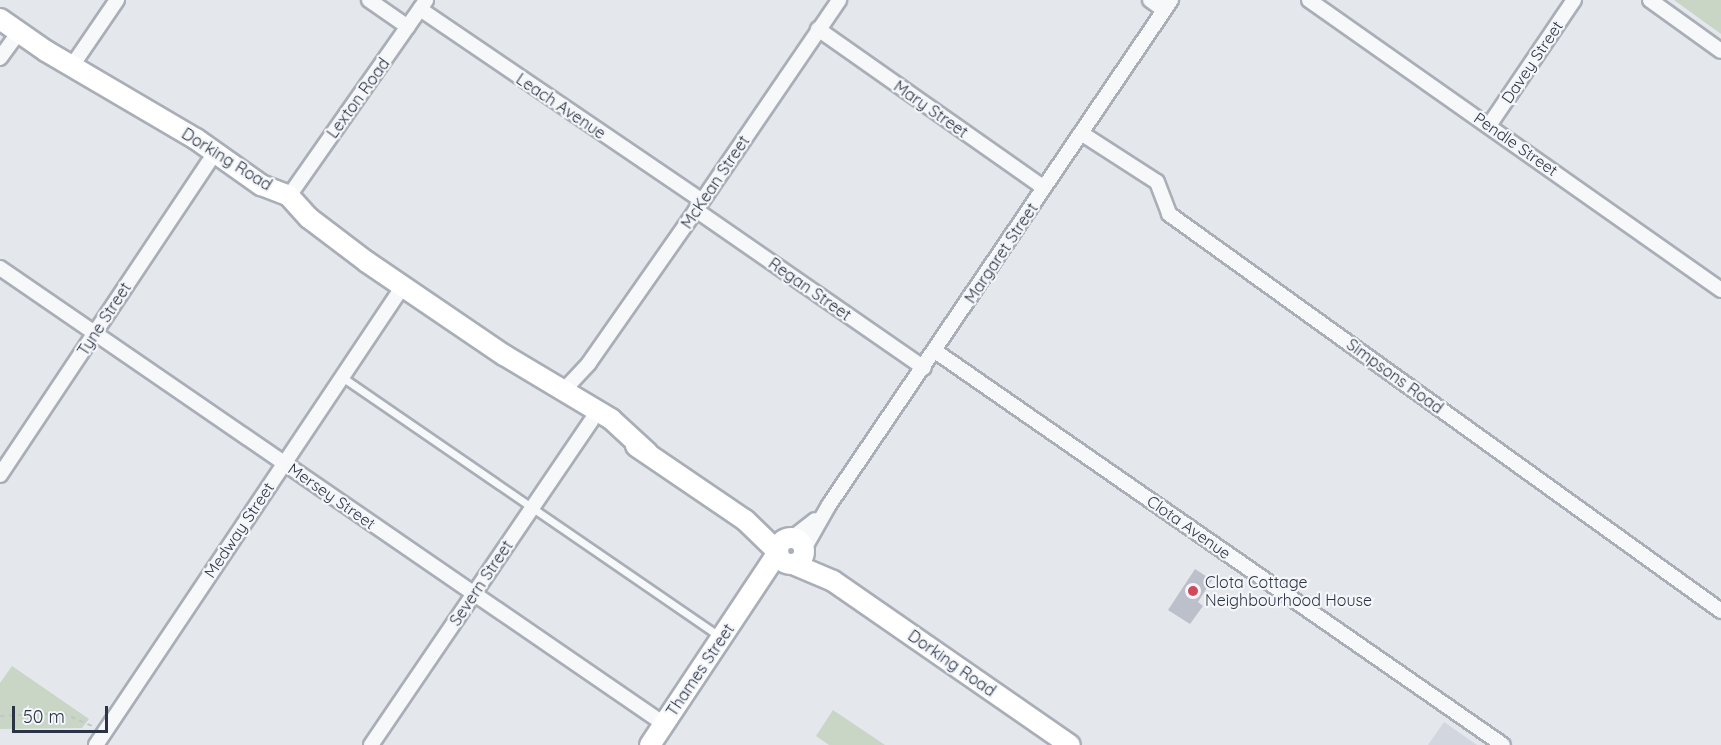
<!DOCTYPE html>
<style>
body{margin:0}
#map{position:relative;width:1721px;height:745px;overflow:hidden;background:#e4e7ec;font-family:Quicksand,sans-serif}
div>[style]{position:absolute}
.built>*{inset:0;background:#d2d6de}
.green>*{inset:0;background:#c9d6c5}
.building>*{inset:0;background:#bbc0ca}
.path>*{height:2px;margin-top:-1px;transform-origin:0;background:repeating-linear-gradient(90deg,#c2c5cb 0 4.5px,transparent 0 9px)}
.roads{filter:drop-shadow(2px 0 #a9aeb7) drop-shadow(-2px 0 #a9aeb7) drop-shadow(0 2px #a9aeb7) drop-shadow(0 -2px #a9aeb7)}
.lane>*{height:7px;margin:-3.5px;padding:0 3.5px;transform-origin:3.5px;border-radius:3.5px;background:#f7f8fa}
.street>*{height:14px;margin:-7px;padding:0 7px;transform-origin:7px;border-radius:7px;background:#f7f8fa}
.secondary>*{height:20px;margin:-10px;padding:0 10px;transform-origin:10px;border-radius:10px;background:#fff}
.secondary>.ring{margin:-10px;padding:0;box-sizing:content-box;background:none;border:20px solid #fff;border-radius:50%}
.dots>*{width:16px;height:16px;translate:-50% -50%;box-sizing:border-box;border:3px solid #f4f6f9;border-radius:50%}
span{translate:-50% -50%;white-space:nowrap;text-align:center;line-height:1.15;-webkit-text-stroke:4.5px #f4f6f9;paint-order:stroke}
.street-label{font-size:16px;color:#2b3445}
.poi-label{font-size:16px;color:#2b3445}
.left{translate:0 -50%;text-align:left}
.scale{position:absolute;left:12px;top:706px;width:96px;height:27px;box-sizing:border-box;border:3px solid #2b3445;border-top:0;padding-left:8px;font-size:18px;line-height:21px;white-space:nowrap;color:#2b3445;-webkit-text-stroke:4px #f4f6f9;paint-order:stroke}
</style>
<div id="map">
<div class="built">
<div style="clip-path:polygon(1444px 722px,1477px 745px,1428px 745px)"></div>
</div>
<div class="green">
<div style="clip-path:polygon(1674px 0,1721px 0,1721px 34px)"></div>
<div style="clip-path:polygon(12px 666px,89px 719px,82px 728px,0 729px,0 683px)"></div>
<div style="clip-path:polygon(833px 710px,885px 745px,829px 745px,816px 736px)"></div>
</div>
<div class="building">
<div style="clip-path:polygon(1195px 569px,1212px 580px,1198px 602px,1203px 606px,1190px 624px,1168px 610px)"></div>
</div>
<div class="path">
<div style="left:0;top:716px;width:63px;rotate:-2.7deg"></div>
<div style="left:63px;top:713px;width:34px;rotate:24deg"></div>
</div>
<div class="roads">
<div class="lane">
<div style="left:342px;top:377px;width:459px;rotate:34.5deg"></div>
</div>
<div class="street">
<div style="left:369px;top:0;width:47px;rotate:34.7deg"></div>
<div style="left:1150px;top:0;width:17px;rotate:36deg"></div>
<div style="left:1309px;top:0;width:504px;rotate:35.14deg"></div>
<div style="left:1650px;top:0;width:87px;rotate:35.7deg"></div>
<div style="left:420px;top:9px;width:341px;rotate:34.2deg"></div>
<div style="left:818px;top:29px;width:276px;rotate:35.1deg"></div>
<div style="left:0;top:58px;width:32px;rotate:-54deg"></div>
<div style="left:76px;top:60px;width:73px;rotate:-55.7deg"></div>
<div style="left:1490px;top:124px;width:150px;rotate:-55.9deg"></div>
<div style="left:1081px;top:133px;width:90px;rotate:32.8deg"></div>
<div style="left:1157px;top:182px;width:34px;rotate:69deg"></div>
<div style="left:1169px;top:214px;width:680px;rotate:35.72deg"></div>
<div style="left:289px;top:196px;width:239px;rotate:-55deg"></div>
<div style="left:696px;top:210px;width:277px;rotate:34.7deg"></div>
<div style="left:0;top:268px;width:806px;rotate:34.48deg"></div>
<div style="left:935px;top:351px;width:691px;rotate:34.75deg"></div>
<div style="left:565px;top:389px;width:35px;rotate:-47deg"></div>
<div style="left:589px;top:363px;width:187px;rotate:-55deg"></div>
<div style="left:696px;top:210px;width:254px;rotate:-55.7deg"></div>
<div style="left:0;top:475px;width:376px;rotate:-56.3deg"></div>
<div style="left:792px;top:538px;width:29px;rotate:-38deg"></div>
<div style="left:804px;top:549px;width:51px;rotate:-60.4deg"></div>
<div style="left:829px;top:505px;width:610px;rotate:-55.89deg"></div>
<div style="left:96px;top:745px;width:552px;rotate:-56.22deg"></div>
<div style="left:371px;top:745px;width:392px;rotate:-55.8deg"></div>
</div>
<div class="secondary">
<div style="left:0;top:19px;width:56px;rotate:34.8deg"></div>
<div style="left:46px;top:51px;width:174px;rotate:30.4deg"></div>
<div style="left:196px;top:139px;width:80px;rotate:35.3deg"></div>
<div style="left:261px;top:185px;width:30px;rotate:21deg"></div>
<div style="left:289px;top:196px;width:30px;rotate:48deg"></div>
<div style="left:309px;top:218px;width:73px;rotate:37.2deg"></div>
<div style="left:367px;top:262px;width:166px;rotate:34.2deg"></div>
<div style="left:504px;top:355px;width:125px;rotate:30.9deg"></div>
<div style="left:611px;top:419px;width:50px;rotate:42.6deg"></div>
<div style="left:636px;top:446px;width:132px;rotate:34.2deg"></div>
<div style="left:745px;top:520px;width:46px;rotate:44.1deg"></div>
<div class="ring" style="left:778px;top:538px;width:6px;height:6px"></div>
<div style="left:793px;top:564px;width:43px;rotate:23deg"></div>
<div style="left:833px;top:581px;width:288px;rotate:34.7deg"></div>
<div style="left:650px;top:745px;width:232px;rotate:-56.4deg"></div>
</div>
</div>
<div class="dots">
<div style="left:1193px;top:591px;background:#d1495b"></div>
</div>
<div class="street-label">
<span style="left:1532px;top:62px;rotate:-56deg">Davey Street</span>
<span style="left:358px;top:98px;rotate:-54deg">Lexton Road</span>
<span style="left:561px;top:106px;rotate:34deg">Leach Avenue</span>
<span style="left:931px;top:109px;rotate:35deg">Mary Street</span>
<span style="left:1516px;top:144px;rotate:35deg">Pendle Street</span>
<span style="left:227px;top:159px;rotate:32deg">Dorking Road</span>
<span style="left:715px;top:182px;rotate:-56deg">McKean Street</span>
<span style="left:1001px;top:253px;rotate:-56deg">Margaret Street</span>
<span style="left:810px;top:289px;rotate:35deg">Regan Street</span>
<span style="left:104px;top:319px;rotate:-57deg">Tyne Street</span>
<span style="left:1395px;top:376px;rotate:36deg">Simpsons Road</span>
<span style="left:332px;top:496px;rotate:35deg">Mersey Street</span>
<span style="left:1189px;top:527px;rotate:35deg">Clota Avenue</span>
<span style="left:239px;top:530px;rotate:-56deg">Medway Street</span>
<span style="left:481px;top:583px;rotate:-56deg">Severn Street</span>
<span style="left:952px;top:663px;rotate:35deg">Dorking Road</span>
<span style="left:700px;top:670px;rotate:-56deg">Thames Street</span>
</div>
<div class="poi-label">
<span class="left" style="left:1205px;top:591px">Clota Cottage<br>Neighbourhood House</span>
</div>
<div class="scale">50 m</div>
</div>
